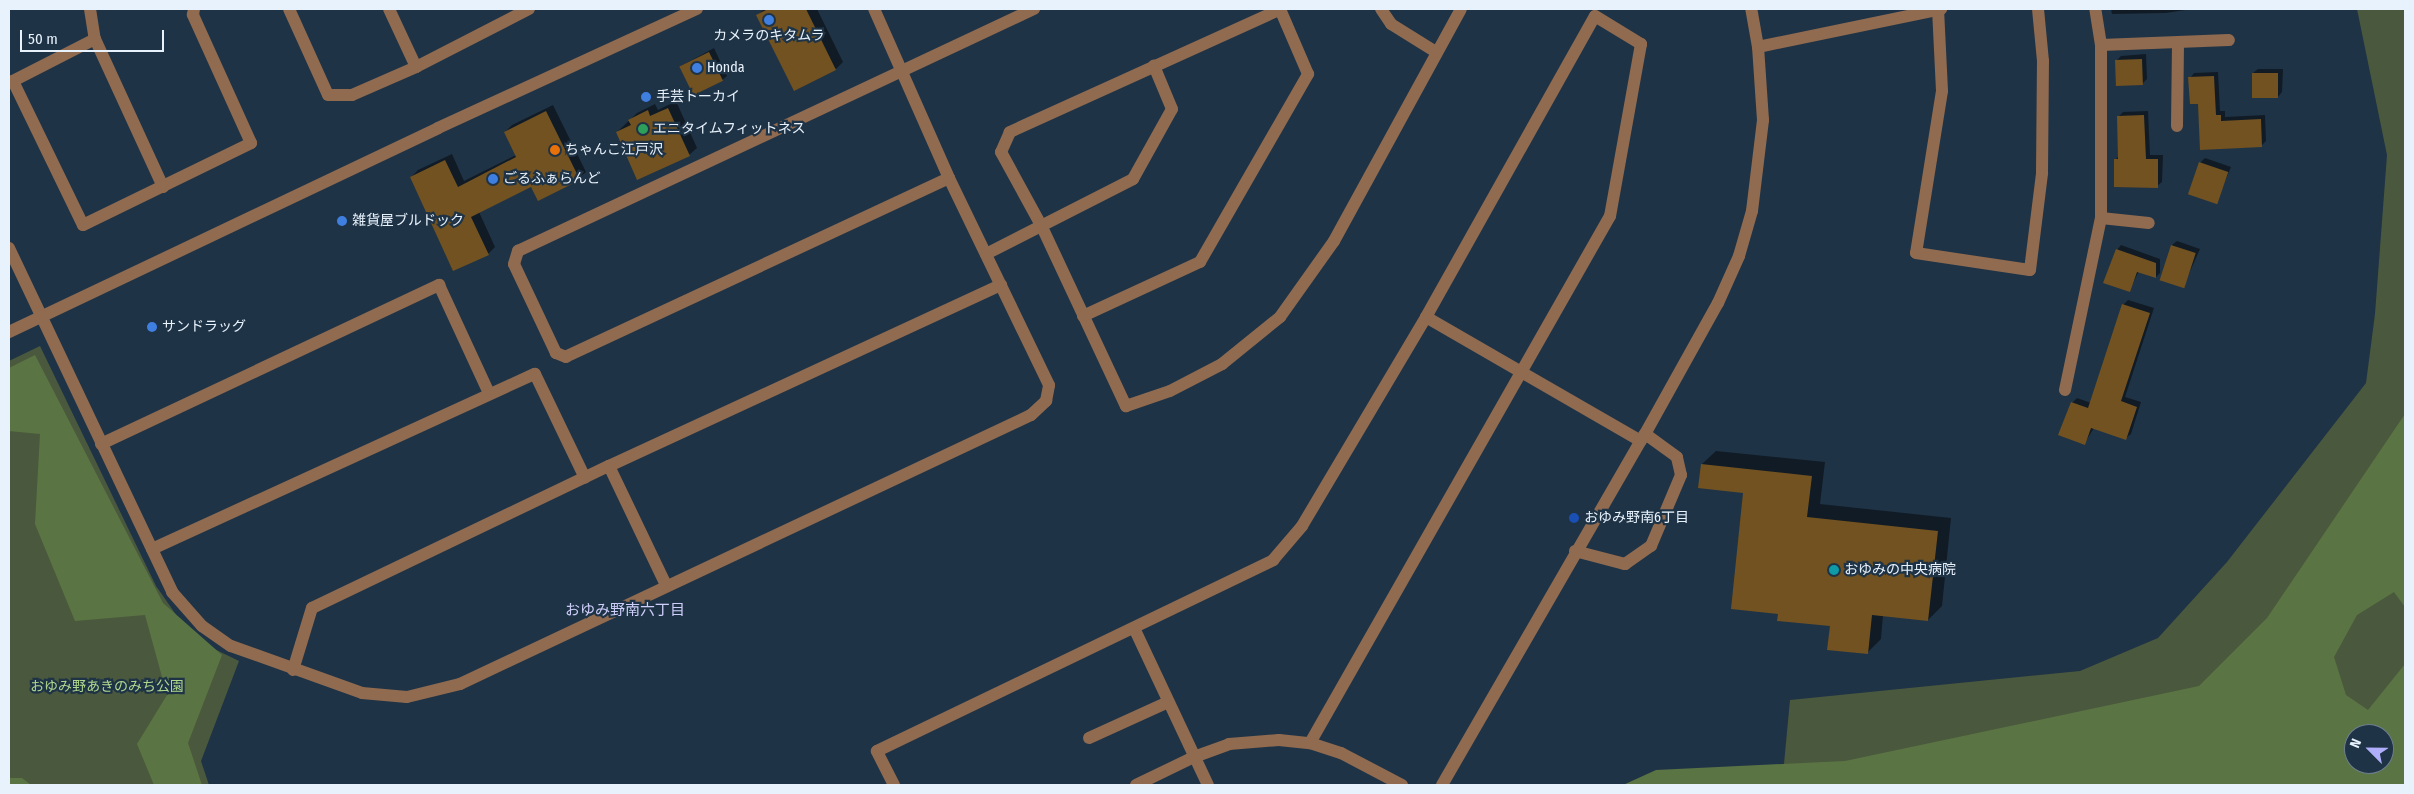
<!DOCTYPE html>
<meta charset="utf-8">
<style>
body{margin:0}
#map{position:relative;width:2414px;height:794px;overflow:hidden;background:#1f3346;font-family:"Fira Sans Condensed","Noto Sans JP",sans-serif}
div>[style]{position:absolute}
.green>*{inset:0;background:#4a593d}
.forest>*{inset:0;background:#5b7444}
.shadow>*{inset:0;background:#0007}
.building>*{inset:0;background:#725220;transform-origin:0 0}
.minor>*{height:12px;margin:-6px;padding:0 6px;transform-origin:6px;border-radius:6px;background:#906b50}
.dots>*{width:14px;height:14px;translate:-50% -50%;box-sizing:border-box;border:2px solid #1f3346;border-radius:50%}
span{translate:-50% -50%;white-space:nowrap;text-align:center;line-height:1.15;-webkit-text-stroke:4.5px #1f3346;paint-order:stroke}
.poi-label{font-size:14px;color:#e8f2fc}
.left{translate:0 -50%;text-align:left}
.park-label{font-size:14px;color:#afd78c}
.neighbourhood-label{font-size:15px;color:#cecefa}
.frame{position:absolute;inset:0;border:10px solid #e8f2fc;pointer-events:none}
.north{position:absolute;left:2344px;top:724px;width:50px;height:50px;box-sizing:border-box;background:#1f3346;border:1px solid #6f7f8f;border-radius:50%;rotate:293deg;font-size:14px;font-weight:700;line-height:20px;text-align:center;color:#e8f2fc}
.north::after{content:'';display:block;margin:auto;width:18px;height:22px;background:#afaefa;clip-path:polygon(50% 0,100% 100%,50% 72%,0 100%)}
.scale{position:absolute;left:20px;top:30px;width:144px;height:22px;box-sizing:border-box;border:2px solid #e8f2fc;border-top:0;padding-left:6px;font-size:15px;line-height:18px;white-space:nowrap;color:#e8f2fc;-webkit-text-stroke:4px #1f3346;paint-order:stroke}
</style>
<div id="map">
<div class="green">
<div style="clip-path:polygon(evenodd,2357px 9px,2405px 9px,2405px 785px,1782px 785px,1790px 700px,2080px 671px,2158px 638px,2227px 562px,2366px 383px,2375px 314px,2387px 155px,2357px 9px,2354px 734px,2384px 734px,2384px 764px,2354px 764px,2354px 734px)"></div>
<div style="clip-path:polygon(40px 346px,156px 586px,177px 616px,202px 643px,239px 661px,201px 761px,209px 785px,9px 785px,9px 361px)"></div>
</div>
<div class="forest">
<div style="clip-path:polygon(35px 355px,163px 603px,222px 655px,188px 743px,202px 785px,154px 785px,137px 744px,167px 695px,145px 615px,75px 621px,35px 524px,40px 434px,9px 431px,9px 368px)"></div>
<div style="clip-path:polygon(evenodd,2405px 414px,2405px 607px,2394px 592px,2357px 615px,2334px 657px,2346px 695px,2368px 710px,2405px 664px,2405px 785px,1623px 785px,1656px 770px,1845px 761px,2199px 686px,2267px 618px,2405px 414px,2354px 734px,2384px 734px,2384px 764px,2354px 764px,2354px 734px)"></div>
<div style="clip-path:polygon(9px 778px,22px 778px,31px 785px,9px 785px)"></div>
</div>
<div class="shadow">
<div style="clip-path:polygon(764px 9px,817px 9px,843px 62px,836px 69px,758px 15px)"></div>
<div style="clip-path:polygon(2111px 9px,2192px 9px,2166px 13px,2112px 14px)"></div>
<div style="clip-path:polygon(714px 48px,727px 76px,722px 80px,681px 66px)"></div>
<div style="clip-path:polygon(2146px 54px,2147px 79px,2142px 84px,2117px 60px,2121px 56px)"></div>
<div style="clip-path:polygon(2258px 69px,2283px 69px,2282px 92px,2278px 97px,2253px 73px)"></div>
<div style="clip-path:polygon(2218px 72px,2220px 111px,2225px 111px,2225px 117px,2265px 115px,2266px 141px,2262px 145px,2202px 148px,2199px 102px,2190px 78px,2194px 73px)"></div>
<div style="clip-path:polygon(676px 101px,697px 148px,689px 155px,617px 132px,637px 113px,655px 104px,658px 110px)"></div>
<div style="clip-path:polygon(553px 105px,586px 172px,579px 178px,532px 186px,479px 212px,495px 247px,488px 254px,411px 177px,418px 170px,452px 154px,464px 181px,516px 155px,505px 132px,512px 125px)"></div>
<div style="clip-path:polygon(2148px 111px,2150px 155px,2163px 155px,2162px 182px,2157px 186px,2116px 159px,2119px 156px,2118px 117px,2123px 112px)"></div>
<div style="clip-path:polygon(2205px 158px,2231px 167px,2216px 203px,2200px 163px)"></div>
<div style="clip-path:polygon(2177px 241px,2200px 249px,2183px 287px,2172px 245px)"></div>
<div style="clip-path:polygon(2121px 245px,2160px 259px,2160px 273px,2156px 277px,2139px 271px,2129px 291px,2117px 250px)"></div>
<div style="clip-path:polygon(2128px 300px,2154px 308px,2125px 397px,2141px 402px,2131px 434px,2126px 438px,2094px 428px,2084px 444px,2072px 403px,2077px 398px,2091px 403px,2123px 305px)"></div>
<div style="clip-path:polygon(1716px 451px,1825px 462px,1820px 504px,1951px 518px,1942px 606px,1928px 620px,1883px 615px,1881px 639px,1867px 653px,1831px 625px,1779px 613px,1745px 492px,1702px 464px)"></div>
</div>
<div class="building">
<div style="clip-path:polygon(768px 9px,806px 9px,836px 70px,794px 91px,756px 15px)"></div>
<div style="left:709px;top:52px;width:32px;height:33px;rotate:64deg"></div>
<div style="left:2142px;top:59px;width:26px;height:27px;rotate:88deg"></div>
<div style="left:2252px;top:73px;width:26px;height:25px"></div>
<div style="clip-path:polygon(2214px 76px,2216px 115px,2221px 115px,2221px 121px,2261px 119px,2262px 147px,2200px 150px,2198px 104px,2190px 104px,2188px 77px)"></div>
<div style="clip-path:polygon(668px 108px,690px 156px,637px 180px,616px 132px,631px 125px,628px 120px,648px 110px,650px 116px)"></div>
<div style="clip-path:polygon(546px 111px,580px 180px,538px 201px,531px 187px,471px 217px,489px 255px,453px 271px,410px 177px,445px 160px,458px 187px,516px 157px,504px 132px)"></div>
<div style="clip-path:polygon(2144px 115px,2146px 159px,2158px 159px,2158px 188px,2114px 187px,2114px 159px,2118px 159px,2117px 116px)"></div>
<div style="left:2199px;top:162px;width:31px;height:34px;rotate:19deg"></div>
<div style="left:2171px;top:245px;width:26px;height:37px;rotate:18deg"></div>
<div style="clip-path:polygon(2116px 249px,2156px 263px,2156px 278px,2137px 272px,2130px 292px,2103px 283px)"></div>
<div style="clip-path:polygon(2122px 304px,2150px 313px,2121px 401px,2137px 407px,2126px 440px,2091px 428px,2085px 445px,2058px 435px,2071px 402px,2088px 408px)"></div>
<div style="clip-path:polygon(1701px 464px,1812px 476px,1807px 517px,1938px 531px,1928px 621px,1872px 615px,1868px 654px,1827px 650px,1830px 626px,1777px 621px,1778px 614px,1731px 609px,1743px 493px,1698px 488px)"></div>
</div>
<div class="minor">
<div style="left:90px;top:9px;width:30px;rotate:81deg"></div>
<div style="left:95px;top:39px;width:163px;rotate:65.3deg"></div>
<div style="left:289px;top:9px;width:94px;rotate:65.6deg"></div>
<div style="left:328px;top:95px;width:24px"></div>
<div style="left:352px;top:95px;width:70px;rotate:-23.6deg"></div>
<div style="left:416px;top:67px;width:127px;rotate:-27.2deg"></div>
<div style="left:389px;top:9px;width:64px;rotate:65deg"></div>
<div style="left:1281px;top:9px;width:298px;rotate:155.6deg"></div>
<div style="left:1010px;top:132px;width:22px;rotate:114deg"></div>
<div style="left:1001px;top:152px;width:85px;rotate:61.3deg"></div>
<div style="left:1042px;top:227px;width:198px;rotate:64.9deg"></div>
<div style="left:1126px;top:406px;width:46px;rotate:-18.8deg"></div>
<div style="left:1170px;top:391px;width:59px;rotate:-27.4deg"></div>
<div style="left:1222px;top:364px;width:75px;rotate:-39deg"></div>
<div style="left:1280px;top:317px;width:93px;rotate:-54.6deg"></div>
<div style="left:1334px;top:241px;width:264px;rotate:-61.3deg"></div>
<div style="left:1381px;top:9px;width:18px;rotate:56deg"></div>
<div style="left:1391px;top:24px;width:53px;rotate:31.9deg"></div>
<div style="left:1938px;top:9px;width:82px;rotate:87.2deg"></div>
<div style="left:1942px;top:91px;width:164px;rotate:99.1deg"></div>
<div style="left:1916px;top:253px;width:115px;rotate:8.5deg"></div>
<div style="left:2030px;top:270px;width:98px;rotate:-82.9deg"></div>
<div style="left:2042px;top:173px;width:112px;rotate:-89.5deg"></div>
<div style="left:2043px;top:61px;width:52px;rotate:-95.5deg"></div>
<div style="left:95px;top:39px;width:92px;rotate:152.9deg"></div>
<div style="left:13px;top:81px;width:160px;rotate:64.1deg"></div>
<div style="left:83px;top:225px;width:187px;rotate:-26deg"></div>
<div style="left:251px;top:143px;width:141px;rotate:-114.4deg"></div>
<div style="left:193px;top:15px;width:6px;rotate:-81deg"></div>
<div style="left:2101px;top:45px;width:128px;rotate:-2.2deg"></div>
<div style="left:1758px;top:47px;width:187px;rotate:-11.7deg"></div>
<div style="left:2177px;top:126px;width:84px;rotate:-89.3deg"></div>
<div style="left:949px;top:178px;width:423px;rotate:155deg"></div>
<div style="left:566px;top:357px;width:11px;rotate:-158deg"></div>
<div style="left:556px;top:353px;width:98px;rotate:-115.3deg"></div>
<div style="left:514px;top:264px;width:14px;rotate:-73deg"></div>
<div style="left:518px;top:251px;width:570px;rotate:-25.13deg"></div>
<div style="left:2101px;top:218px;width:48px;rotate:5.9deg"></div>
<div style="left:9px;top:248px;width:381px;rotate:64.6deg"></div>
<div style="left:172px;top:592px;width:45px;rotate:48.6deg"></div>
<div style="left:202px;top:626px;width:35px;rotate:35deg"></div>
<div style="left:231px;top:646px;width:139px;rotate:19.7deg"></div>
<div style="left:362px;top:693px;width:45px;rotate:5.1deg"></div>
<div style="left:407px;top:697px;width:55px;rotate:-13.8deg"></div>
<div style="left:460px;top:684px;width:631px;rotate:-25.23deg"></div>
<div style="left:1031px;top:415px;width:21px;rotate:-43deg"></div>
<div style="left:1046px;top:401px;width:16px;rotate:-79deg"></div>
<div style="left:1049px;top:385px;width:230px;rotate:-115.8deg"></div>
<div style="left:949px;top:178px;width:185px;rotate:-113.9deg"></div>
<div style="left:986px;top:254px;width:165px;rotate:-27deg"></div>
<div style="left:1133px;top:179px;width:80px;rotate:-60.9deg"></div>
<div style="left:1172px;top:109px;width:47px;rotate:-112.7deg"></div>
<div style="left:1083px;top:316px;width:129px;rotate:-24.8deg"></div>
<div style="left:1200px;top:262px;width:217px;rotate:-60.1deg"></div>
<div style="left:1308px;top:74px;width:71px;rotate:-113.3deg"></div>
<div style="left:1426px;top:317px;width:248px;rotate:30deg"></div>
<div style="left:9px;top:332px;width:475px;rotate:-25.4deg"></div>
<div style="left:438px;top:128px;width:285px;rotate:-24.7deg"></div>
<div style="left:2065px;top:390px;width:176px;rotate:-78.2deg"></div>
<div style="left:2101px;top:218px;width:173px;rotate:-90deg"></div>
<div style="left:2101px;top:45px;width:36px;rotate:-99deg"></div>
<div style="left:101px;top:444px;width:374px;rotate:-25.2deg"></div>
<div style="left:439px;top:285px;width:119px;rotate:65.2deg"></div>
<div style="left:609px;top:466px;width:132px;rotate:64.4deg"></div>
<div style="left:152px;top:549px;width:421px;rotate:-24.6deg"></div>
<div style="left:535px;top:374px;width:115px;rotate:64.3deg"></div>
<div style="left:1575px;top:551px;width:52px;rotate:14.6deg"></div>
<div style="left:1625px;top:564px;width:32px;rotate:-35deg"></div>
<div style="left:1651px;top:546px;width:77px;rotate:-67.1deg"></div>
<div style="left:1681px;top:475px;width:18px;rotate:-103deg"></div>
<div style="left:1677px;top:457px;width:39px;rotate:-144deg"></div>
<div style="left:1135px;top:630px;width:171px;rotate:64.8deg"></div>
<div style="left:293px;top:670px;width:65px;rotate:-73deg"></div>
<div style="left:312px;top:608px;width:329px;rotate:-25.6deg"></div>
<div style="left:609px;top:466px;width:432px;rotate:-24.8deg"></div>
<div style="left:1089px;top:738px;width:87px;rotate:-24.5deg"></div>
<div style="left:894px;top:785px;width:38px;rotate:-117deg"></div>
<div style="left:877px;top:751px;width:440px;rotate:-25.7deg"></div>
<div style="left:1273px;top:560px;width:45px;rotate:-49.5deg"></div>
<div style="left:1302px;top:526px;width:243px;rotate:-59.3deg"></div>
<div style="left:1426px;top:317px;width:345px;rotate:-60.7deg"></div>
<div style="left:1595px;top:16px;width:54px;rotate:31.3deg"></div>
<div style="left:1641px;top:44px;width:175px;rotate:100.2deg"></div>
<div style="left:1610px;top:216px;width:606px;rotate:119.65deg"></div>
<div style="left:1136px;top:785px;width:64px;rotate:-25.8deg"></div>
<div style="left:1194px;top:757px;width:37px;rotate:-20deg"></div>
<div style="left:1229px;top:744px;width:50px;rotate:-4.6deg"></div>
<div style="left:1279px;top:740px;width:31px;rotate:6deg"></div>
<div style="left:1310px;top:743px;width:33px;rotate:18deg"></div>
<div style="left:1341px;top:753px;width:69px;rotate:27.7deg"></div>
<div style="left:1442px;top:785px;width:405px;rotate:-60deg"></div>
<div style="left:1645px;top:434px;width:150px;rotate:-60.9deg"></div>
<div style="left:1718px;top:303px;width:51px;rotate:-65.9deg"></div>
<div style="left:1739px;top:256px;width:47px;rotate:-73.9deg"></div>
<div style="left:1752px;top:211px;width:92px;rotate:-83.1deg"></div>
<div style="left:1763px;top:120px;width:73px;rotate:-93.9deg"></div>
<div style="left:1758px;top:47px;width:39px;rotate:-100deg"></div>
</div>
<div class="dots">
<div style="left:769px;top:20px;background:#3f7fe0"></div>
<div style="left:697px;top:68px;background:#3f7fe0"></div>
<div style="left:646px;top:97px;background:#3f7fe0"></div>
<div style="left:643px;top:129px;background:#2e9e5b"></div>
<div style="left:555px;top:150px;background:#e8710a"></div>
<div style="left:493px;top:179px;background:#3f7fe0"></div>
<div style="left:342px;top:221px;background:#3f7fe0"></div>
<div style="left:152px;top:327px;background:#3f7fe0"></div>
<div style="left:1574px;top:518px;background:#1a4fb4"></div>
<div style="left:1834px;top:570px;background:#0f9aa8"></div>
</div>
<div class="poi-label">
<span style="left:769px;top:36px">カメラのキタムラ</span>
<span class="left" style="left:707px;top:68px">Honda</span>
<span class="left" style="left:656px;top:97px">手芸トーカイ</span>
<span class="left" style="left:653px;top:129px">エニタイムフィットネス</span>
<span class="left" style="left:565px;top:150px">ちゃんこ江戸沢</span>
<span class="left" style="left:503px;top:179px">ごるふぁらんど</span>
<span class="left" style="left:352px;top:221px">雑貨屋ブルドック</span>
<span class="left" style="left:162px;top:327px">サンドラッグ</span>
<span class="left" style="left:1584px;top:518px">おゆみ野南6丁目</span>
<span class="left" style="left:1844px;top:570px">おゆみの中央病院</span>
</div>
<div class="park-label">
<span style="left:107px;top:687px">おゆみ野あきのみち公園</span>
</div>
<div class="neighbourhood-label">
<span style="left:625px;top:611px">おゆみ野南六丁目</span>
</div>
<div class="frame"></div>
<div class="north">N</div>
<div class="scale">50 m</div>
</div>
